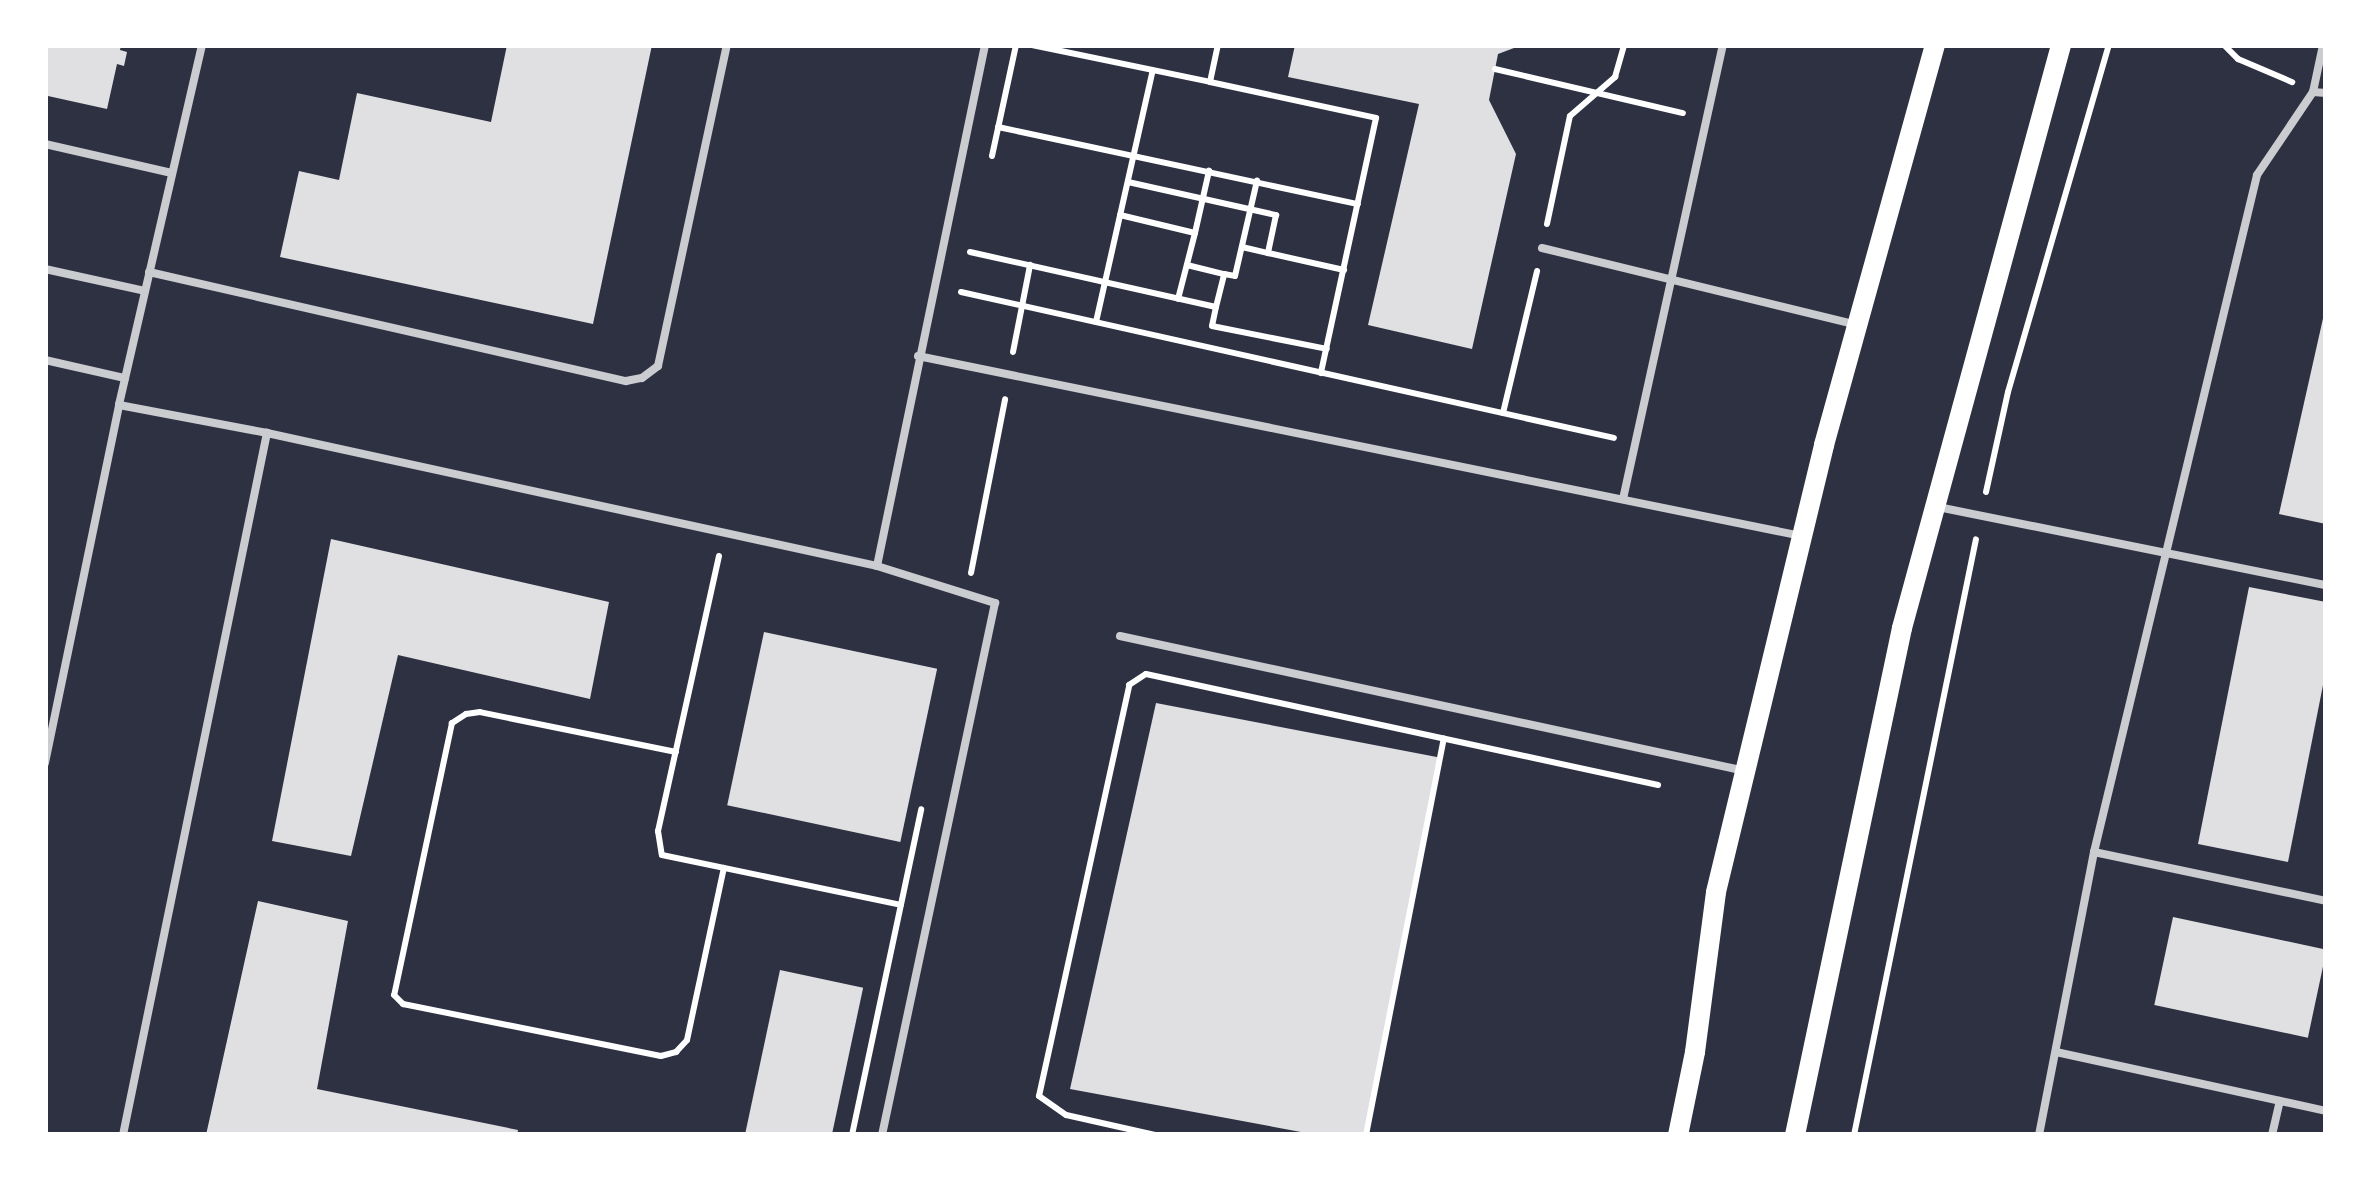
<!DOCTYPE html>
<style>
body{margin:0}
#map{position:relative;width:2371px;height:1180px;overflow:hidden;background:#2d3142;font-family:"Work Sans",sans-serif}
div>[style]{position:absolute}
.building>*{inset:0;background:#e0e0e3;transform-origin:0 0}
.path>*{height:6px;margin:-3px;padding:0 3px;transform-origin:3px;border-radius:3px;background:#fff}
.service>*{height:8px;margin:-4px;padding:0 4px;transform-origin:4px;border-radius:4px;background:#caccd0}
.secondary>*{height:20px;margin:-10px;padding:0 10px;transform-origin:10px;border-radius:10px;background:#fff}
span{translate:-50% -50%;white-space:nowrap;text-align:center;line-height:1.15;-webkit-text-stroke:9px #fff;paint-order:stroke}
.frame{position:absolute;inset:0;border:48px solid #fff;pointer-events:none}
</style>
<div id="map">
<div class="building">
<div style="clip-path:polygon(45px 45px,121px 45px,120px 50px,127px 52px,124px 66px,117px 64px,107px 109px,48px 96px,45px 103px)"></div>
<div style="clip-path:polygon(507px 45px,652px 45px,593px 324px,280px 257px,299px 171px,339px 180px,357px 93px,491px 122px)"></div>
<div style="clip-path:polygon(1295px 45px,1522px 45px,1498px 54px,1489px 100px,1516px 154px,1472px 349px,1368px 325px,1419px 104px,1288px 77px)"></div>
<div style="clip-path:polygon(2324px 314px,2326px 314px,2326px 524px,2279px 514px)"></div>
<div style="clip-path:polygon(331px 539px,609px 602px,590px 699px,398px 655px,351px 856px,272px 841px)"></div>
<div style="clip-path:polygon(2249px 587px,2326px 602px,2326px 670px,2288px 862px,2198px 844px)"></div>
<div style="left:764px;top:632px;width:177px;height:177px;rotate:12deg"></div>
<div style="clip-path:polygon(1156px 703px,1442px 758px,1368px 1135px,1317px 1135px,1070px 1089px)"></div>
<div style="clip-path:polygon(258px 901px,348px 921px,317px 1089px,518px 1130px,517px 1135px,206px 1135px)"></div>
<div style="left:2173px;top:917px;width:157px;height:90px;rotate:12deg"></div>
<div style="left:780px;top:970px;width:85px;height:168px;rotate:12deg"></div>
</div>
<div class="path">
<div style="left:1032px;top:45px;width:182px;rotate:11.7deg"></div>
<div style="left:1210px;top:82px;width:38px;rotate:-78deg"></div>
<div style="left:2224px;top:45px;width:20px;rotate:45deg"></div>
<div style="left:2238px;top:59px;width:59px;rotate:23.1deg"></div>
<div style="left:1495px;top:69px;width:193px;rotate:13.2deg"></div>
<div style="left:1210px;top:82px;width:170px;rotate:12.2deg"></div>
<div style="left:1376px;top:118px;width:261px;rotate:102.2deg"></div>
<div style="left:998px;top:127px;width:368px;rotate:12.1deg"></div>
<div style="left:992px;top:156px;width:114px;rotate:-77.8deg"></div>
<div style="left:1128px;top:182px;width:152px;rotate:12.6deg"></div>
<div style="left:1276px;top:215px;width:39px;rotate:102deg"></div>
<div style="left:1268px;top:253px;width:78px;rotate:12.6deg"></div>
<div style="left:1120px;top:215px;width:77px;rotate:13.5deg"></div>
<div style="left:1195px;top:233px;width:68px;rotate:104.4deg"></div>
<div style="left:1547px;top:224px;width:110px;rotate:-78deg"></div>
<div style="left:1570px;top:116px;width:60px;rotate:-40.9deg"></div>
<div style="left:1615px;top:77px;width:33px;rotate:-74deg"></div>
<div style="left:1195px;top:233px;width:64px;rotate:-77.3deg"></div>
<div style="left:1242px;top:247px;width:27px;rotate:13deg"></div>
<div style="left:970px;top:252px;width:252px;rotate:12.6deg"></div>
<div style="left:1216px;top:307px;width:19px;rotate:102deg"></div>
<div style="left:1212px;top:326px;width:117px;rotate:11.3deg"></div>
<div style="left:1187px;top:265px;width:38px;rotate:14deg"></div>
<div style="left:961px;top:292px;width:669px;rotate:12.6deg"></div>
<div style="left:1216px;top:307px;width:34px;rotate:-76deg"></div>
<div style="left:1224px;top:274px;width:11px;rotate:10deg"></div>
<div style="left:1235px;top:276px;width:98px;rotate:-77deg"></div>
<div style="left:1096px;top:322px;width:258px;rotate:-77.3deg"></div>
<div style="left:1013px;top:352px;width:89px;rotate:-78.9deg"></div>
<div style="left:1503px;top:413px;width:146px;rotate:-76.5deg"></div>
<div style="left:1986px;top:492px;width:102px;rotate:-77.6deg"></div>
<div style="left:2008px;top:392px;width:361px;rotate:-73.8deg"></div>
<div style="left:719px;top:556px;width:282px;rotate:102.5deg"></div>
<div style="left:658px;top:831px;width:24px;rotate:81deg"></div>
<div style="left:662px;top:855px;width:244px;rotate:11.8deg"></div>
<div style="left:971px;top:573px;width:177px;rotate:-78.9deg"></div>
<div style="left:676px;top:752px;width:200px;rotate:-168.5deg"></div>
<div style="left:480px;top:712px;width:14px;rotate:172deg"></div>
<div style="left:466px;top:714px;width:17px;rotate:147deg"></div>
<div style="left:452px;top:723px;width:278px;rotate:102deg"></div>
<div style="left:394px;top:995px;width:13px;rotate:45deg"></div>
<div style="left:403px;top:1004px;width:263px;rotate:11.4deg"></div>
<div style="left:661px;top:1056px;width:16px;rotate:-15deg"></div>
<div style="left:676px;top:1052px;width:16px;rotate:-47deg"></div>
<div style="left:687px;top:1040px;width:176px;rotate:-77.9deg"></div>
<div style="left:852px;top:1135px;width:333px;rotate:-78deg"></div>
<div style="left:1155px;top:1135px;width:91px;rotate:-167.3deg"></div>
<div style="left:1066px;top:1115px;width:33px;rotate:-145deg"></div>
<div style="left:1039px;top:1096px;width:421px;rotate:-77.6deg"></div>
<div style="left:1129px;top:685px;width:20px;rotate:-33deg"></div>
<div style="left:1146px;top:674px;width:524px;rotate:12.23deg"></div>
<div style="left:1366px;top:1135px;width:404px;rotate:-78.9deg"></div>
<div style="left:1854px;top:1135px;width:608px;rotate:-78.43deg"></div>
</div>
<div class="service">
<div style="left:202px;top:45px;width:369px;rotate:103deg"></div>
<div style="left:119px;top:405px;width:151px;rotate:10.7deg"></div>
<div style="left:267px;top:433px;width:624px;rotate:12.3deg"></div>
<div style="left:877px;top:566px;width:532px;rotate:-78.29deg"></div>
<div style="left:2313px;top:92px;width:48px;rotate:-78deg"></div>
<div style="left:45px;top:144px;width:130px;rotate:12.9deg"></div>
<div style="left:1542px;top:248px;width:320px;rotate:13.7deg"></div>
<div style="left:45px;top:269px;width:102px;rotate:12.4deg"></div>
<div style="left:149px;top:272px;width:489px;rotate:12.9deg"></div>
<div style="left:626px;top:381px;width:16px;rotate:-11deg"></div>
<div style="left:642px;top:378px;width:20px;rotate:-37deg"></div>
<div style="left:658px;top:366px;width:328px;rotate:-77.9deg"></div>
<div style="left:918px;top:356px;width:901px;rotate:11.52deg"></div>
<div style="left:45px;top:360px;width:82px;rotate:12.7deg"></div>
<div style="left:1623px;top:499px;width:465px;rotate:-77.6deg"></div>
<div style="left:1938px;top:507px;width:396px;rotate:11.4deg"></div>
<div style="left:877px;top:566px;width:124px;rotate:17.4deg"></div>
<div style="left:995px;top:603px;width:544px;rotate:101.99deg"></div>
<div style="left:1120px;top:636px;width:635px;rotate:12.18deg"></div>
<div style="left:45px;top:763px;width:366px;rotate:-78.3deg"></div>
<div style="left:2094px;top:852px;width:237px;rotate:11.9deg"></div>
<div style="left:2056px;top:1052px;width:276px;rotate:12.3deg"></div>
<div style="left:123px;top:1135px;width:717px;rotate:-78.41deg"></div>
<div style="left:2039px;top:1135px;width:288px;rotate:-79deg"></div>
<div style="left:2094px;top:852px;width:696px;rotate:-76.46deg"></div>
<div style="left:2257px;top:175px;width:100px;rotate:-56deg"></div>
<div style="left:2313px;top:92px;width:13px;rotate:4deg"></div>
<div style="left:2272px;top:1135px;width:35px;rotate:-77deg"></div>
</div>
<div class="secondary">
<div style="left:1678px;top:1135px;width:85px;rotate:-78.4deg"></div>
<div style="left:1695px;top:1052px;width:161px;rotate:-82.5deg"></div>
<div style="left:1716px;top:892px;width:460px;rotate:-76.4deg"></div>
<div style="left:1824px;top:445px;width:415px;rotate:-74.5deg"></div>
<div style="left:1795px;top:1135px;width:518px;rotate:-78.08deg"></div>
<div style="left:1902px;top:628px;width:604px;rotate:-74.74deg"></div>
</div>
<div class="frame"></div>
</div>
